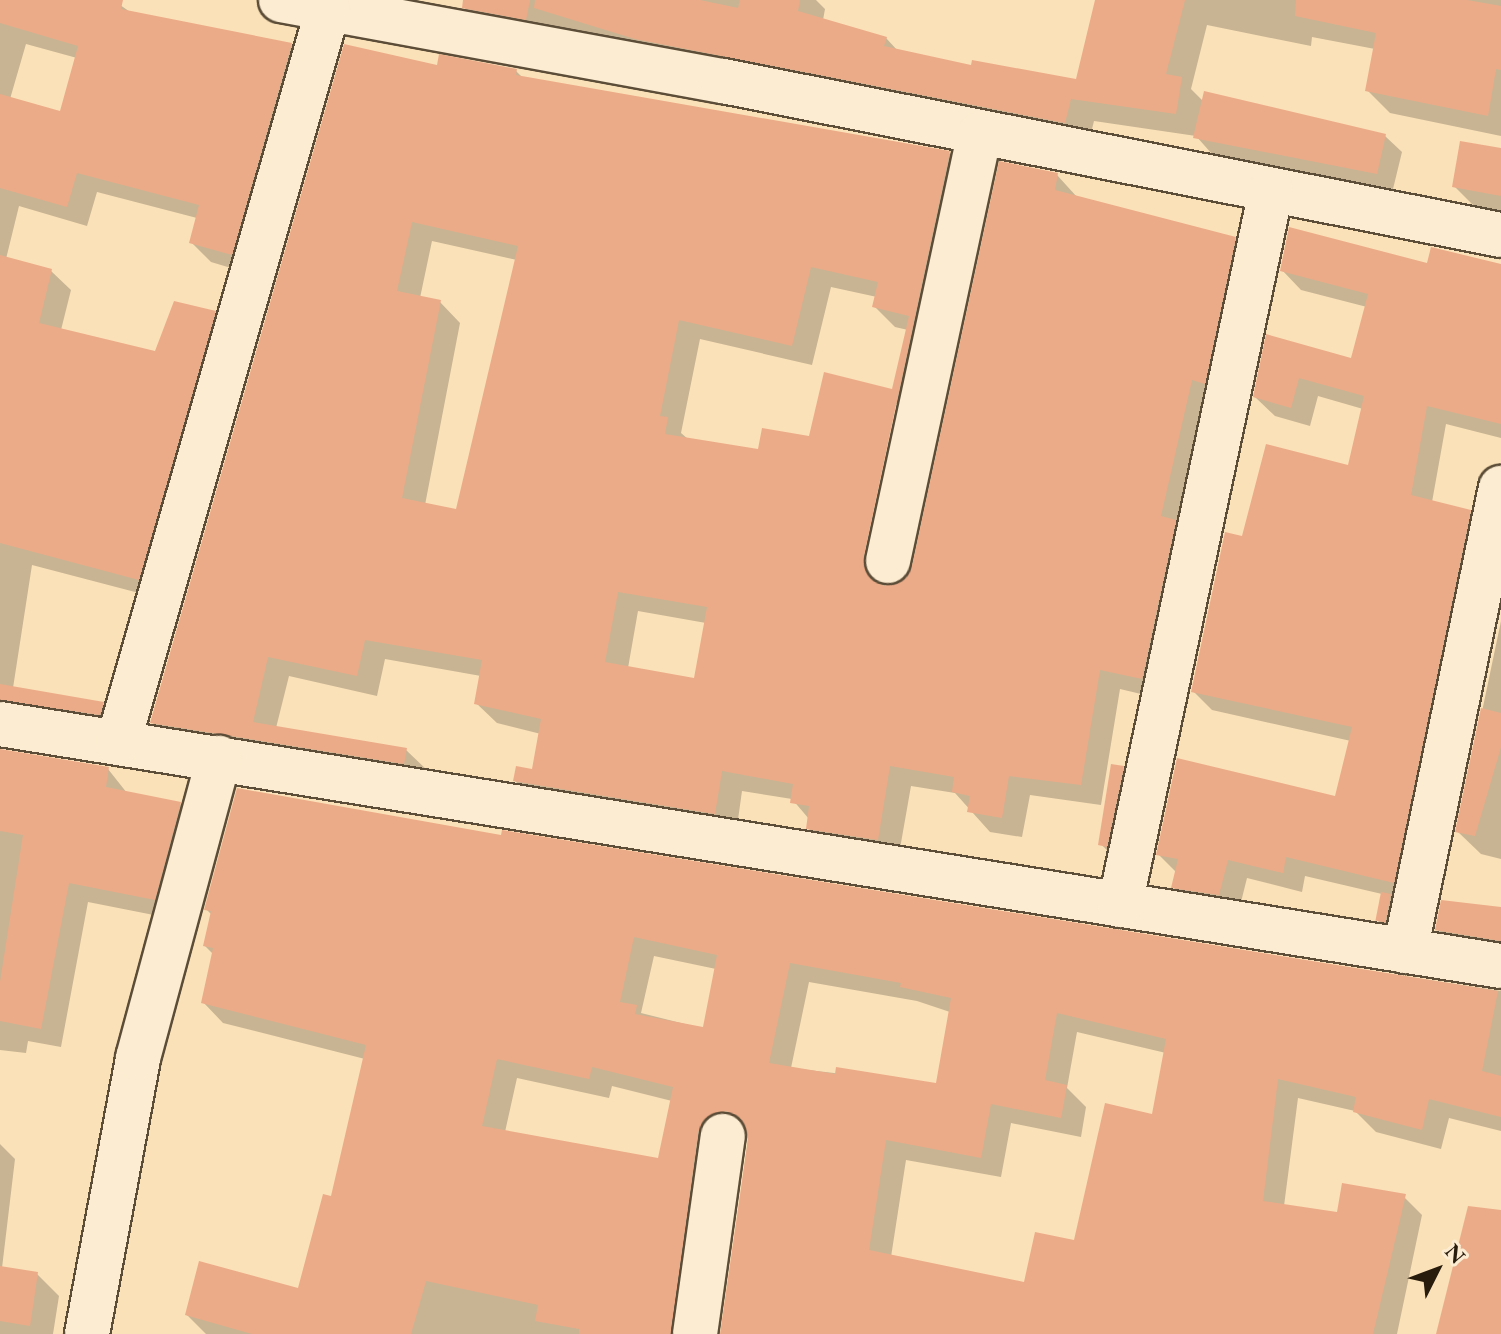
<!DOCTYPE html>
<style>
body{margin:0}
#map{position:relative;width:1501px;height:1334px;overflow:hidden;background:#fae1b8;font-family:"EB Garamond",serif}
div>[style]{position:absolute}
.shadow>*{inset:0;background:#0003}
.building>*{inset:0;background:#ecab88;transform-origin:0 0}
.roads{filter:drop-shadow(2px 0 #5c4d38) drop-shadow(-2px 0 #5c4d38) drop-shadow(0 2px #5c4d38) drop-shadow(0 -2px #5c4d38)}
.minor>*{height:44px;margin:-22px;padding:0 22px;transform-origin:22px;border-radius:22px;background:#fcecd1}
span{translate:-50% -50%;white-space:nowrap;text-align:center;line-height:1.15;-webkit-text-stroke:6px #fcecd1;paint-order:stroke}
.north{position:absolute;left:1397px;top:1230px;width:80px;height:80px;-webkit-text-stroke:6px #fcecd1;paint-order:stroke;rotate:48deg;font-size:22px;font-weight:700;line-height:32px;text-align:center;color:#281c0d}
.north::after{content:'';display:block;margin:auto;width:28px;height:36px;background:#281c0d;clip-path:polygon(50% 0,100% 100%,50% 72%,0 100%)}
</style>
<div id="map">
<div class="shadow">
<div style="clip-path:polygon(evenodd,0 0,113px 0,133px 14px,291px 45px,311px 64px,251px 274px,211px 262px,191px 242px,197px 218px,97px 192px,87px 226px,19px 206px,6px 259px,51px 271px,71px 290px,61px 330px,156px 353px,214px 313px,234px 333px,158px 598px,32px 565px,13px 688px,103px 704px,123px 723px,0 728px,0 0,26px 44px,77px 58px,61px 114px,10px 99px,26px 44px)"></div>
<div style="clip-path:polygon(465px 0,816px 0,825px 9px,823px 20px,886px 38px,898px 51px,972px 68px,1077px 81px,1096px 0,1501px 0,1501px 136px,1390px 113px,1367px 90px,1375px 49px,1312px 37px,1311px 46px,1207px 25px,1191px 89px,1204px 102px,1385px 136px,1402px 152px,1393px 189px,1212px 154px,1196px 136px,1094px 121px,1088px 145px,487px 30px,464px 7px)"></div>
<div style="clip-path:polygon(evenodd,439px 67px,516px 71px,523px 78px,949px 153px,970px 174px,883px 578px,886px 587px,907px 580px,1057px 175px,1077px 197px,1235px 239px,1255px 259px,1162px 699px,1120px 689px,1101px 805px,1030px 795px,1022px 837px,990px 832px,955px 793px,911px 786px,898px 860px,828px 848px,808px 828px,809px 819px,792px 799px,742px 791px,736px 834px,536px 801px,515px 781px,533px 771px,541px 734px,497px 723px,476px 703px,481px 676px,385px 659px,377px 696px,289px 676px,276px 728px,406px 750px,427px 770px,424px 783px,173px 743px,152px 722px,439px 67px,432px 241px,517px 260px,458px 512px,425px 505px,460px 323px,440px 302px,420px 298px,432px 241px,439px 67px,831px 287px,877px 297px,875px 307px,895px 327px,908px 330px,893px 391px,810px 438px,760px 452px,688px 439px,681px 433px,700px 339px,812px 365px,831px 287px,439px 67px,894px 404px,898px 404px,863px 566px,860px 565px,894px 404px,439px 67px,638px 611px,706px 623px,696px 681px,628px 668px,638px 611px)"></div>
<div style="clip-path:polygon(1501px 150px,1501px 217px,1482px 214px,1454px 186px)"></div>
<div style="clip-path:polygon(1429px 265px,1501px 273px,1501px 438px,1446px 424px,1432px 502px,1470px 512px,1489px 531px,1413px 901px,1391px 896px,1409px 914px,1395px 938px,1377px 920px,1382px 894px,1305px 876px,1302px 892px,1247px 878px,1238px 914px,1193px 906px,1173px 887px,1177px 873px,1158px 854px,1336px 798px,1351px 741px,1212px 710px,1193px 691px,1243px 538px,1350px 468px,1363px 409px,1318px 396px,1310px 426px,1275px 416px,1255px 397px,1268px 337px,1353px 361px,1367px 307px,1301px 290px,1282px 270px)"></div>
<div style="clip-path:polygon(1501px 621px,1501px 859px,1481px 854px,1457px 831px)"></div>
<div style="clip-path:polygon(0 751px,108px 769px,127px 793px,180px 804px,200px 823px,174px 919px,88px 902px,61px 1047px,28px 1041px,26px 1053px,0 1050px)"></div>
<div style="clip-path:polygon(1123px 768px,1141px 787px,1119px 863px,1101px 844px)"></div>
<div style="clip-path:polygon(evenodd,502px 837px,1501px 991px,1501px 1131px,1449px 1118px,1441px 1149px,1376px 1132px,1355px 1111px,1298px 1098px,1284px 1206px,1338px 1215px,1402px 1195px,1422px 1215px,1397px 1334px,722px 1334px,749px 1131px,733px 1133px,692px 1334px,206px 1334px,187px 1315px,299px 1290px,332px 1198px,365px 1059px,223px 1023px,203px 1002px,213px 954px,205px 946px,212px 915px,206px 909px,502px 837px,654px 956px,716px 969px,705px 1029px,641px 1013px,654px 956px,502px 837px,809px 982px,917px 1001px,950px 1012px,937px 1085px,791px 1068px,809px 982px,502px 837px,1077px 1032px,1166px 1053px,1154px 1116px,1075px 1243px,1025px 1284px,891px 1257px,906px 1160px,1001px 1177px,1011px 1123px,1081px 1137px,1086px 1107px,1067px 1088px,1077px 1032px,502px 837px,517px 1078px,609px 1098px,612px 1086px,672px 1101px,659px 1160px,505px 1132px,517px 1078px)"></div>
<div style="clip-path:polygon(1501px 909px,1501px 957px,1457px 950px,1437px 929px)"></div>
<div style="clip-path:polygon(0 1144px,15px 1159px,2px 1268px,37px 1274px,59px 1296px,53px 1334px,0 1334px)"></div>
</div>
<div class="building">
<div style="clip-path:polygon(0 0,123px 0,121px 9px,292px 43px,232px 255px,189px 243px,199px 205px,77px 173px,67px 207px,0 188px,0 94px,60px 111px,78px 46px,0 23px)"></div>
<div style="clip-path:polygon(463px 0,530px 0,526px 20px,462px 8px)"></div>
<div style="clip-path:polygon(535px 0,700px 0,738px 8px,740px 0,800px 0,798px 11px,887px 37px,884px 46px,971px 65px,972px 60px,1076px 79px,1095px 0,1185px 0,1166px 74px,1182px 77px,1176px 114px,1071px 99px,1065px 123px,635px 39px,534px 8px)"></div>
<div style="clip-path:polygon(1296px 0,1467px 0,1501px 6px,1501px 70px,1496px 69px,1488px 116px,1365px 91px,1376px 33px,1295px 16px)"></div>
<div style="clip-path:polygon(evenodd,344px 44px,437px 65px,439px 54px,517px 69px,516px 75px,950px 151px,864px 556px,871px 579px,884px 586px,906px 578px,912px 566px,999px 161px,1058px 173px,1055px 190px,1236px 237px,1205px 384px,1192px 380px,1161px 516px,1176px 520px,1142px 679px,1100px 670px,1081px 785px,1009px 776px,1002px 818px,967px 812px,970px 796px,952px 792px,954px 777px,890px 766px,878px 840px,806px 829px,809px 806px,790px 803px,793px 784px,722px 771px,715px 814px,513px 781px,516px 766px,532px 769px,541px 719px,474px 704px,482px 660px,365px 640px,357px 676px,268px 657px,253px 722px,407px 748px,404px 764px,150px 723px,344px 44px,412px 222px,518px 246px,456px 509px,402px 498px,441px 300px,397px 291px,412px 222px,344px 44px,811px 267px,878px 282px,872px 307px,909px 316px,892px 389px,824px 372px,809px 436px,762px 428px,758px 449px,665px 434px,668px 417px,660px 416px,679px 320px,792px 346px,811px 267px,344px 44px,618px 592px,707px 607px,694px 678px,605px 662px,618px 592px)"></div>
<div style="clip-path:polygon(1204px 91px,1386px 134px,1377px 174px,1193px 138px)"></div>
<div style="clip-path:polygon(1460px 141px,1501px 148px,1501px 196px,1452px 187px)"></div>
<div style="clip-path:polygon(1289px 227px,1427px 263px,1431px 247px,1501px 264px,1501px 424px,1427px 406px,1411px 495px,1471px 510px,1394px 883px,1286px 857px,1283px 873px,1228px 860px,1219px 895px,1171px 888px,1178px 859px,1156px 855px,1177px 758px,1335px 796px,1352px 727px,1191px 692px,1225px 532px,1242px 536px,1266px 444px,1348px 465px,1364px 396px,1299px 378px,1291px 408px,1253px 397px,1266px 334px,1351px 358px,1368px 294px,1280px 271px)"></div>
<div style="clip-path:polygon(0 255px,52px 269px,39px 323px,155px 351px,174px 301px,216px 311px,139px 580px,0 543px)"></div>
<div style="clip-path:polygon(0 684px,104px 702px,100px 715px,0 700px)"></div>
<div style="clip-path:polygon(1481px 708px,1501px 713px,1501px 747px,1475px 836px,1455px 832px)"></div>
<div style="clip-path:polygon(0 749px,109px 767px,106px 787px,181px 802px,155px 900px,69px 883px,41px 1029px,0 1021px,0 982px,23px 835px,0 831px)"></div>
<div style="clip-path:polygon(1111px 764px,1124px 766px,1107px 847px,1098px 845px)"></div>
<div style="clip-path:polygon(evenodd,237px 788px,501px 835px,502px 830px,1498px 991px,1482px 1071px,1501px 1076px,1501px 1117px,1429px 1099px,1422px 1130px,1353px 1112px,1356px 1097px,1278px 1079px,1263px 1201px,1337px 1212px,1342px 1183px,1406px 1194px,1373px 1334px,720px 1334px,748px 1140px,739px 1117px,726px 1111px,704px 1120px,698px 1132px,671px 1334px,579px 1334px,579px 1329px,535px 1321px,538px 1305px,426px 1281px,411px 1334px,252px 1334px,185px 1315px,199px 1261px,298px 1288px,323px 1194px,331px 1196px,366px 1045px,201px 1003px,213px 948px,203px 946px,211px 911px,204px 910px,237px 788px,634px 937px,717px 955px,703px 1027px,635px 1014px,637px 1005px,620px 1002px,634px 937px,237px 788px,790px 963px,901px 983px,900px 987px,951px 998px,936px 1083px,836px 1067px,835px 1074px,769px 1063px,790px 963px,237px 788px,1057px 1013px,1166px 1039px,1152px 1114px,1105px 1103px,1074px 1240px,1035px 1232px,1024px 1282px,869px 1250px,886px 1140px,981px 1158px,991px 1104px,1061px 1118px,1067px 1085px,1045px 1080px,1057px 1013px,237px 788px,497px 1059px,589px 1079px,592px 1067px,673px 1087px,658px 1158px,482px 1126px,497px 1059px)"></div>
<div style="left:1381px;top:892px;width:10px;height:29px;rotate:11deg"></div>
<div style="clip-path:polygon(1441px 900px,1501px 907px,1501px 941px,1435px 930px)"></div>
<div style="clip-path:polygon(1468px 1206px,1501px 1210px,1501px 1334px,1436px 1334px)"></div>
<div style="clip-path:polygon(0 1266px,38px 1272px,30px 1326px,0 1321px)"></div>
</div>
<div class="roads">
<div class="minor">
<div style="left:281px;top:0;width:449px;rotate:10.4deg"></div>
<div style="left:723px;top:81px;width:793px;rotate:11.2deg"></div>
<div style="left:888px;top:561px;width:436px;rotate:-77.9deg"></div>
<div style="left:0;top:724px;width:1520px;rotate:9.16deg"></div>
<div style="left:118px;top:743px;width:763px;rotate:-74.03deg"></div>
<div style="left:1120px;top:905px;width:730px;rotate:-78.06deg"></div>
<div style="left:1405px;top:951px;width:473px;rotate:-78.3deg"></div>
<div style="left:87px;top:1334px;width:281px;rotate:-79.5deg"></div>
<div style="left:138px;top:1058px;width:311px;rotate:-74.9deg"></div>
<div style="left:695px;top:1334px;width:200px;rotate:-82deg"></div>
</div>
</div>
<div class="north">N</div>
</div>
